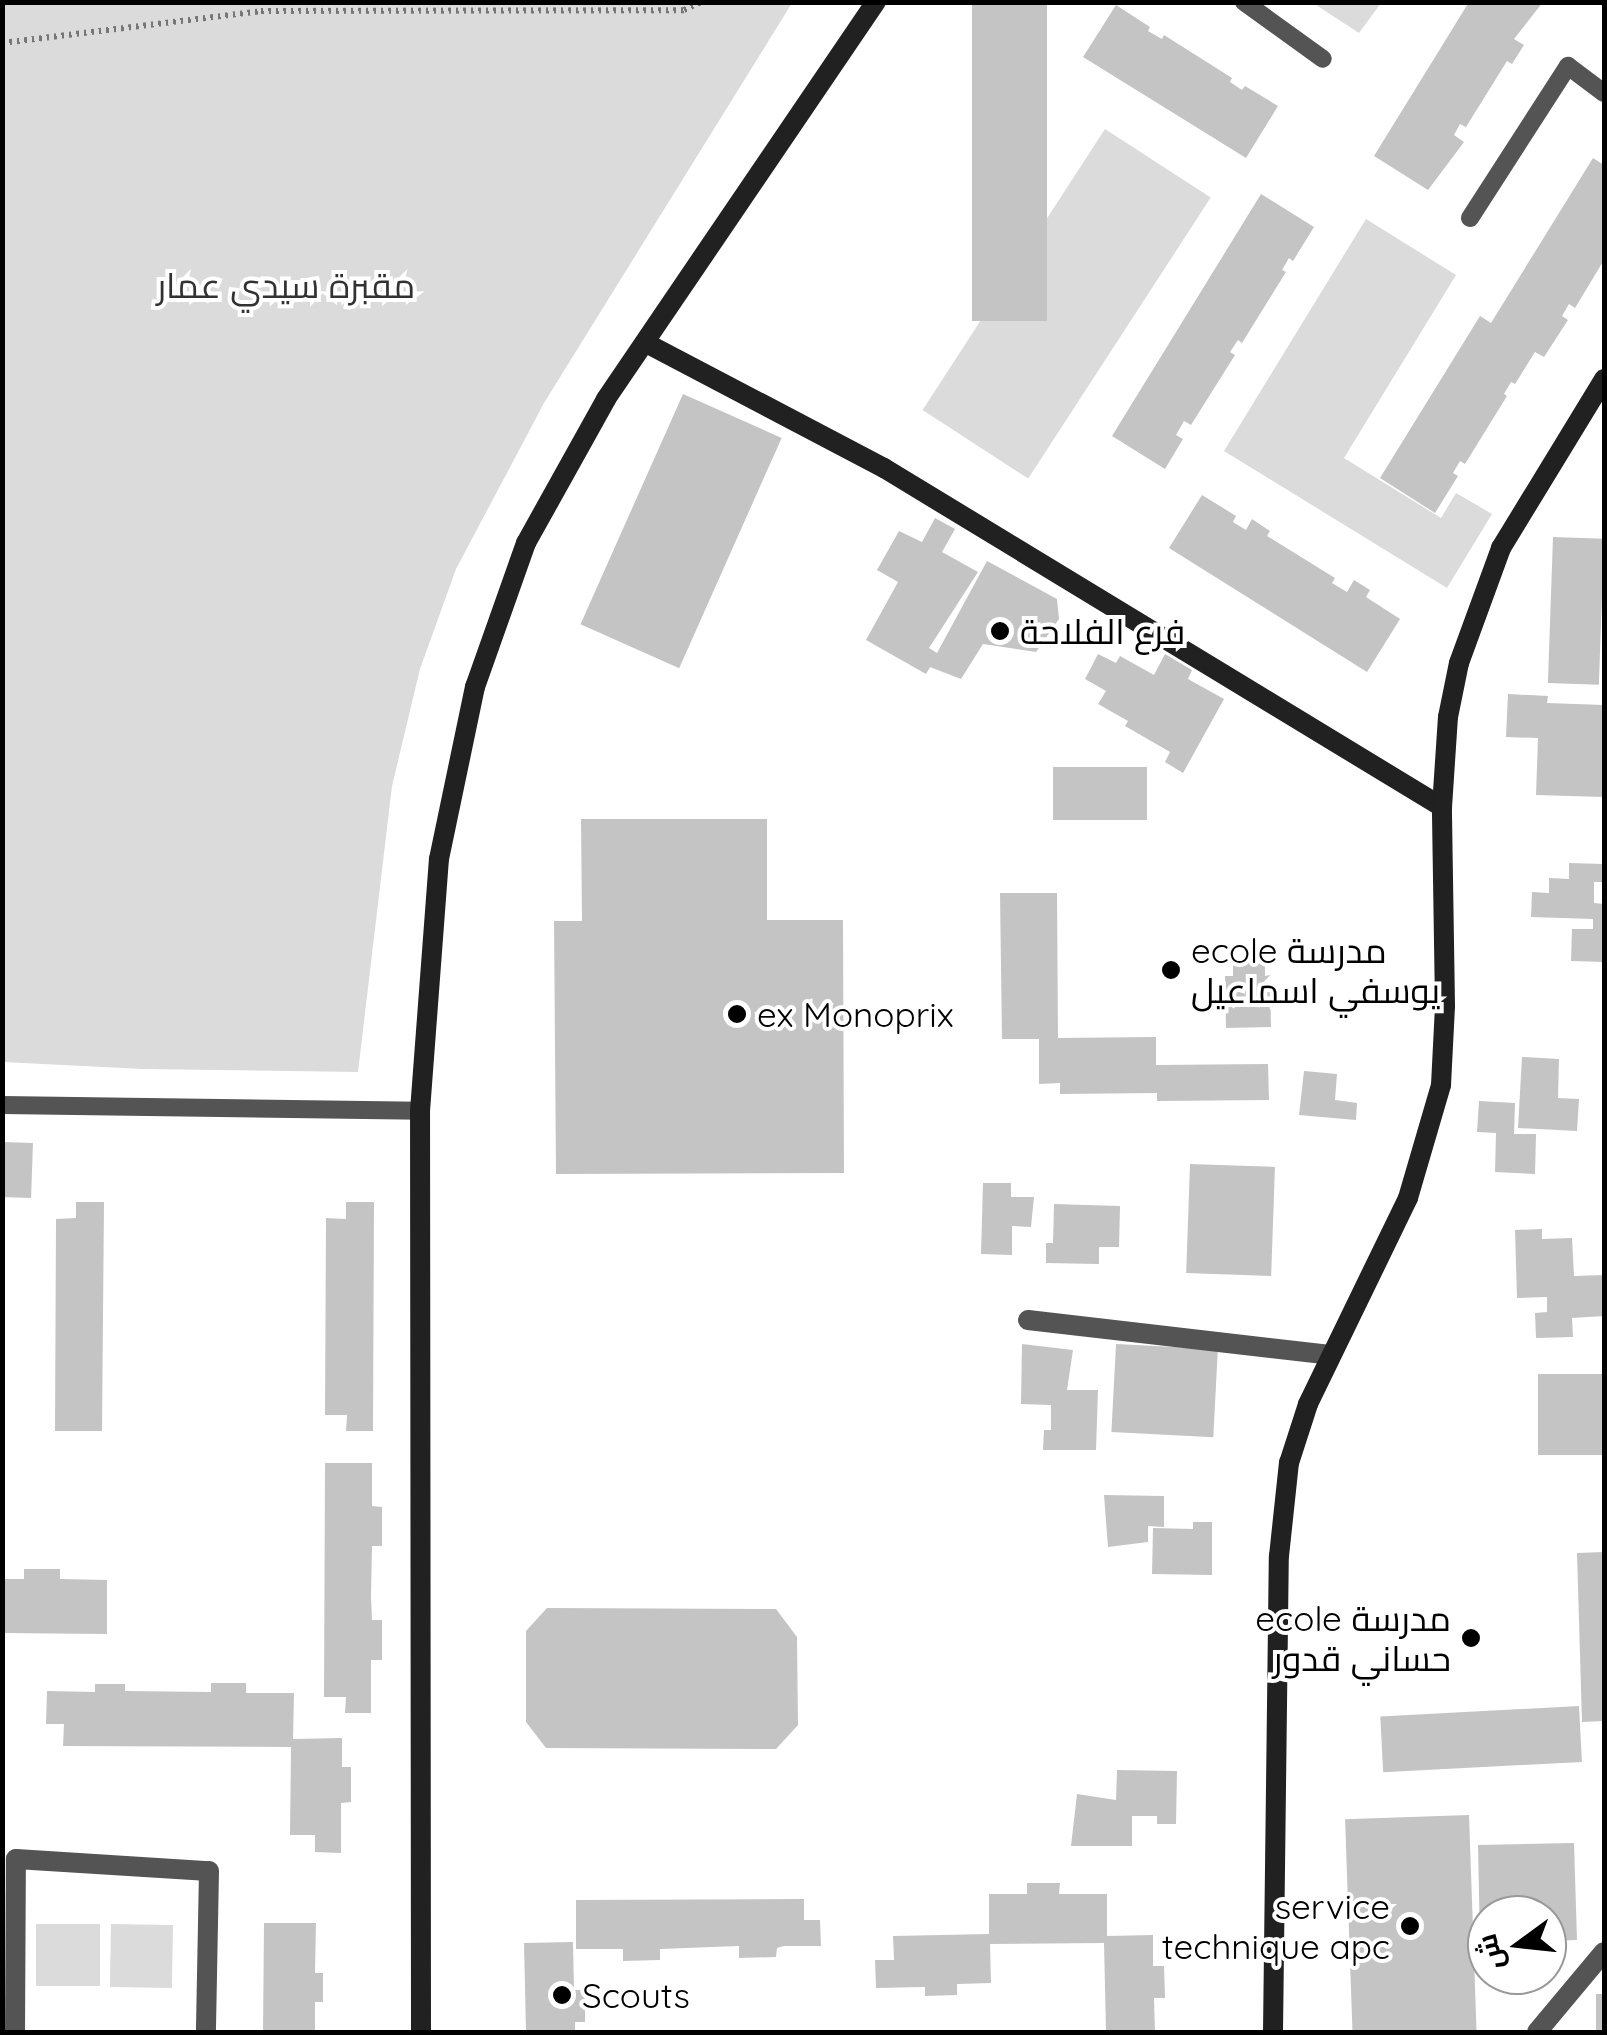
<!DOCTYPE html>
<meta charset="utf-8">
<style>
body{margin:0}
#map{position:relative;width:1607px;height:2035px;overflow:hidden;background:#fff;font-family:Quicksand,Cairo,sans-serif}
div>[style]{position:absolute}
.green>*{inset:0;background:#dbdbdb;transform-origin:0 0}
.building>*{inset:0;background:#c4c4c4;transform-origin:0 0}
.path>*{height:6px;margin-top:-3px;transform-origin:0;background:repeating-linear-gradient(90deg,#767676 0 2.5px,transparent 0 7.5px)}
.lane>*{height:18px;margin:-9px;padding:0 9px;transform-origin:9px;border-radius:9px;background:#545454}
.street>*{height:20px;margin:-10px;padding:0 10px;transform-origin:10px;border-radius:10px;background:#545454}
.secondary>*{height:20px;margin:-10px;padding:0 10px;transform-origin:10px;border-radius:10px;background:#212121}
.dots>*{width:28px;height:28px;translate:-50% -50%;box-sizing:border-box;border:5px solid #fff;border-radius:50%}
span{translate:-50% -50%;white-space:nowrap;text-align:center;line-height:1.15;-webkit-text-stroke:8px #fff;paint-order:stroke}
.park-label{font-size:35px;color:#323232}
.poi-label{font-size:35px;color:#000}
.left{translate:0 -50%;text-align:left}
.right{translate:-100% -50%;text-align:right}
.frame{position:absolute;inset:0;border:5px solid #000;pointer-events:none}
.north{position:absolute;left:1467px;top:1895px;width:100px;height:100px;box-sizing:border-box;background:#fff;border:2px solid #999;border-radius:50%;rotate:255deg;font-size:28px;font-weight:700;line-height:40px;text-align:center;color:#000}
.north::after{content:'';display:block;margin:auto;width:35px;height:45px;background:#000;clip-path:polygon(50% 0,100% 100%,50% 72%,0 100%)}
</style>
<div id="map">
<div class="green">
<div style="clip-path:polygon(2px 3px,792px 3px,544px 403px,456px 569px,420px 669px,392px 786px,358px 1072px,143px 1069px,3px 1062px)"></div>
<div style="clip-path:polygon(1313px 3px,1381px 3px,1359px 33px)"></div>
<div style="left:1105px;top:129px;width:126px;height:335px;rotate:33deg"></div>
<div style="clip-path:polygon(1366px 219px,1456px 275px,1344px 458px,1441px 518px,1456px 493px,1492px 514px,1447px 588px,1224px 451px)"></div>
<div style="left:36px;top:1924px;width:64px;height:62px"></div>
<div style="left:111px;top:1924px;width:62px;height:63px;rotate:1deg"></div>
</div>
<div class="building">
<div style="left:972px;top:2px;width:75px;height:319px"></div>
<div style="clip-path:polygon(1469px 2px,1543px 2px,1514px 39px,1524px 45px,1512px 64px,1507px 61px,1466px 127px,1460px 124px,1454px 135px,1464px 142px,1428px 190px,1374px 156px)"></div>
<div style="clip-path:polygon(1116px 5px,1150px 27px,1148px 31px,1162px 39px,1164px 35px,1232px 78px,1230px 82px,1242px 90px,1245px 86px,1278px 106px,1246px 158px,1083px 57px)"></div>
<div style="clip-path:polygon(1593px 158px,1604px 165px,1604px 260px,1575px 308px,1569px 304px,1562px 316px,1568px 320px,1544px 357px,1535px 352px,1515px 384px,1511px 382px,1504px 394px,1507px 396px,1465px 464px,1460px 461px,1453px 473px,1458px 476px,1435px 513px,1380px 478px,1480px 316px,1491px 323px)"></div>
<div style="clip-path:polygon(1261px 194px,1314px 227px,1293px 261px,1289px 258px,1282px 270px,1286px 272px,1242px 343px,1238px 340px,1230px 352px,1235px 355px,1191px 425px,1184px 421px,1176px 435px,1183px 439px,1165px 469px,1112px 436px)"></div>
<div style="left:683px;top:394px;width:108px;height:252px;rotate:24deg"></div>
<div style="clip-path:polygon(1202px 495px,1236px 516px,1233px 522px,1246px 530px,1252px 519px,1270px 531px,1267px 536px,1335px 578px,1332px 583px,1347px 592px,1354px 580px,1370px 590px,1366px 597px,1400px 619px,1367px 672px,1169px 548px)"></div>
<div style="clip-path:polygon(935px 518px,955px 529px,942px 552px,978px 572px,929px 648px,937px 653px,987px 561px,1057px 599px,1059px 619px,1036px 652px,983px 644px,961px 679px,930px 667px,926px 674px,866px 640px,898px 582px,877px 570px,899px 531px,922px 542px)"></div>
<div style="left:1553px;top:537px;width:51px;height:146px;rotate:2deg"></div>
<div style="clip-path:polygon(1098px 654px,1116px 663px,1120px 656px,1154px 675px,1165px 654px,1192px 670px,1188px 679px,1224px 699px,1183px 773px,1165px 762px,1170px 752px,1125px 726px,1128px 721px,1098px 704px,1106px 691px,1085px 679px)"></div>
<div style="clip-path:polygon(1508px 694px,1548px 696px,1547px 703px,1604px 705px,1604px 797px,1536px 795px,1538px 738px,1506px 737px)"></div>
<div style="left:1147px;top:767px;width:53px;height:94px;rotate:90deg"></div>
<div style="clip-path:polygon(581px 819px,767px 819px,767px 920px,843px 920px,844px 1173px,556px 1174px,554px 921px,582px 921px)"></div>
<div style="clip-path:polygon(1569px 863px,1604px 864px,1603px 882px,1594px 882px,1594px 903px,1604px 904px,1604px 962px,1571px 961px,1572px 929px,1593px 929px,1593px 919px,1531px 917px,1532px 892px,1549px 893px,1549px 878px,1569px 879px)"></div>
<div style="clip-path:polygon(1000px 893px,1057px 893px,1058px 1038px,1156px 1037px,1156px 1065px,1268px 1064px,1269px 1100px,1157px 1101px,1157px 1093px,1060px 1094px,1060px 1083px,1039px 1084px,1039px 1039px,1002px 1039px)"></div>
<div style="clip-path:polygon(1233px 963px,1265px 963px,1265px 976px,1270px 975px,1271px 1027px,1226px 1028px,1225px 976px,1233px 976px)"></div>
<div style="clip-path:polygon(1522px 1057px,1559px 1059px,1558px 1098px,1579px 1099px,1577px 1131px,1518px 1128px)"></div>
<div style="clip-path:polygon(1304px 1071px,1337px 1074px,1335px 1100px,1357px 1103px,1356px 1120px,1299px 1115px)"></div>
<div style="clip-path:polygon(1479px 1101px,1515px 1103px,1514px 1134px,1536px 1134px,1535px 1174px,1495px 1172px,1496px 1133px,1477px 1132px)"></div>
<div style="left:2px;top:1142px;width:31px;height:55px;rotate:2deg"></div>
<div style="left:1190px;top:1164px;width:85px;height:109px;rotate:2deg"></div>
<div style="clip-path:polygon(983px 1183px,1011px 1183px,1011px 1197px,1034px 1197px,1031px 1227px,1012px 1226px,1012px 1255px,981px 1254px)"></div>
<div style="clip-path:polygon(76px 1202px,104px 1202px,102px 1431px,55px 1431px,56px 1219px,76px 1218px)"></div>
<div style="clip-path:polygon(346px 1202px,374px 1202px,373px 1431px,346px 1431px,347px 1415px,325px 1415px,326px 1218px,346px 1219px)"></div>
<div style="clip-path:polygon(1054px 1204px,1120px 1206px,1119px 1247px,1099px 1247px,1099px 1264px,1046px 1263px,1046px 1243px,1053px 1243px)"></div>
<div style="clip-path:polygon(1542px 1229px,1542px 1239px,1572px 1238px,1574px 1276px,1604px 1275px,1604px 1316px,1572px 1318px,1573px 1337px,1536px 1338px,1535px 1313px,1547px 1312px,1547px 1297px,1517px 1298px,1515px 1230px)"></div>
<div style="clip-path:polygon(1022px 1344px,1073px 1350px,1067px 1390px,1098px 1390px,1096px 1450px,1043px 1450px,1044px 1430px,1051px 1430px,1051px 1405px,1021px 1404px)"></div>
<div style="left:1116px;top:1344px;width:102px;height:88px;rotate:3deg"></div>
<div style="left:1604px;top:1374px;width:81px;height:66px;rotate:90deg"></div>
<div style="clip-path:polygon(325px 1463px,372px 1463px,372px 1506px,382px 1507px,382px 1546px,372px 1546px,371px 1596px,372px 1620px,382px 1620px,382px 1660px,371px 1660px,371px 1713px,345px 1713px,346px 1697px,324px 1697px)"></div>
<div style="clip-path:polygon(1104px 1495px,1164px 1496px,1164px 1527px,1148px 1526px,1148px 1542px,1108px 1547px)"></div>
<div style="clip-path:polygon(1193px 1522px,1212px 1522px,1212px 1575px,1152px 1574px,1153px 1528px,1193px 1529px)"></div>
<div style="clip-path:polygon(1604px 1552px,1604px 1721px,1582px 1722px,1577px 1553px)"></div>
<div style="clip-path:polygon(24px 1569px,60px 1569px,60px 1579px,107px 1580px,107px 1634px,2px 1633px,2px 1579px,24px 1579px)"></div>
<div style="clip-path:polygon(547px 1608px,776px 1609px,797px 1637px,798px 1725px,776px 1749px,546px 1748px,526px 1722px,526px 1631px)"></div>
<div style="clip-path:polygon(211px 1683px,246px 1683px,246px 1693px,294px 1693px,293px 1739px,342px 1738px,342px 1767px,351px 1767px,351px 1802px,341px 1803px,341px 1853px,315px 1852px,315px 1835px,290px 1835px,291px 1747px,63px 1746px,64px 1724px,46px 1724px,47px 1691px,95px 1692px,95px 1684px,125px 1684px,125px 1691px,211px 1692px)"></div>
<div style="left:1579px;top:1706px;width:56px;height:199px;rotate:87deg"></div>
<div style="clip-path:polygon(1117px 1770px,1177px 1771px,1176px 1824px,1157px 1824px,1157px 1816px,1132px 1816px,1132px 1846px,1071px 1846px,1077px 1794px,1116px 1800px)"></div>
<div style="left:1469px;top:1815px;width:217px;height:124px;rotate:88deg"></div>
<div style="clip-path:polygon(1574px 1843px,1577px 1940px,1547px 1941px,1547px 1915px,1487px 1915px,1487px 1942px,1480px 1942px,1478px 1845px)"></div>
<div style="clip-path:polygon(1027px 1883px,1060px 1883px,1059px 1894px,1107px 1894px,1107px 1936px,1153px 1935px,1153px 1966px,1164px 1966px,1165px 1998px,1154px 1998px,1155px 2032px,1106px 2032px,1104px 1943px,990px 1944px,991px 1983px,957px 1984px,957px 1995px,925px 1996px,925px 1987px,876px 1988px,875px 1960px,894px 1960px,893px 1936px,989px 1934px,989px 1894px,1027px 1894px)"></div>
<div style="clip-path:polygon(804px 1899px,804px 1920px,820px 1920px,821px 1946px,784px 1946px,777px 1948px,776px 1957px,739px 1958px,739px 1946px,660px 1949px,660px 1960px,623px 1961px,623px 1949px,576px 1949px,576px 1900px)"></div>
<div style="clip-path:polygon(264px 1923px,316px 1923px,315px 1973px,323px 1973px,323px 2002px,315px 2002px,315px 2032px,263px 2032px)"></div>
<div style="clip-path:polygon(573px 1942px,574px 1990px,585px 1990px,585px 2022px,575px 2022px,575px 2032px,526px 2032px,524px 1943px)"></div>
<div style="left:1596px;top:1994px;width:8px;height:38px"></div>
</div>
<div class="path">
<div style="left:2px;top:43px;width:261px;rotate:-7deg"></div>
<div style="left:261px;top:11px;width:423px;rotate:-0.1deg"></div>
<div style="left:684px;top:10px;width:19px;rotate:-25deg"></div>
</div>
<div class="lane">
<div style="left:1244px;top:2px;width:97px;rotate:35.8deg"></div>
<div style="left:1470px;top:218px;width:181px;rotate:-57.2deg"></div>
<div style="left:1568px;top:66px;width:45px;rotate:36.9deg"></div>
<div style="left:2px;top:1105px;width:418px;rotate:0.8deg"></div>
</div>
<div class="street">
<div style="left:1028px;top:1320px;width:304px;rotate:6.6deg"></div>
<div style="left:15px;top:2032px;width:173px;rotate:-89.7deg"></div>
<div style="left:16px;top:1859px;width:193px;rotate:3.6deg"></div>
<div style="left:209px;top:1871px;width:161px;rotate:91.1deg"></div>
<div style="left:1537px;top:2032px;width:104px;rotate:-50.1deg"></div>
</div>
<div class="secondary">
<div style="left:646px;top:343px;width:269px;rotate:27.7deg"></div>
<div style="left:884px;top:468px;width:653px;rotate:31.28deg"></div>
<div style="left:421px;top:2032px;width:921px;rotate:-90.06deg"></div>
<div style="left:420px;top:1111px;width:253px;rotate:-85.7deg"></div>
<div style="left:439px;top:859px;width:176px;rotate:-78.2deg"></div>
<div style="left:475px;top:687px;width:153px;rotate:-70.5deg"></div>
<div style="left:526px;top:543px;width:165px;rotate:-60.9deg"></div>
<div style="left:606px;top:399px;width:480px;rotate:-55.8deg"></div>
<div style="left:1273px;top:2032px;width:476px;rotate:-89.3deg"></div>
<div style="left:1279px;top:1556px;width:94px;rotate:-83.9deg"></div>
<div style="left:1289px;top:1463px;width:62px;rotate:-72.1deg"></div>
<div style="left:1308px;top:1404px;width:229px;rotate:-64.1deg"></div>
<div style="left:1408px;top:1198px;width:118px;rotate:-73.7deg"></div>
<div style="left:1441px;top:1085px;width:79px;rotate:-87.1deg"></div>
<div style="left:1445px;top:1006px;width:199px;rotate:-90.9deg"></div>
<div style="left:1442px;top:807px;width:90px;rotate:-86.2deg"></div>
<div style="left:1448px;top:717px;width:55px;rotate:-78.5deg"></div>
<div style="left:1459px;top:663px;width:122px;rotate:-69.9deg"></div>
<div style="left:1501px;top:548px;width:198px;rotate:-58.6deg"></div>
</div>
<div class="dots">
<div style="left:1000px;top:631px;background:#000"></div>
<div style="left:1171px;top:970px;background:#000"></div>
<div style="left:737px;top:1014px;background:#000"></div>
<div style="left:1471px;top:1638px;background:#000"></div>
<div style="left:1410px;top:1926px;background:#000"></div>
<div style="left:562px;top:1995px;background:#000"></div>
</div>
<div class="park-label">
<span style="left:286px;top:285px">مقبرة سيدي عمار</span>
</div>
<div class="poi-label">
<span class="left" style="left:1020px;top:631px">فرع الفلاحة</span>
<span class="left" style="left:1191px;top:970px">ecole مدرسة<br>يوسفي اسماعيل</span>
<span class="left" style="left:757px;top:1014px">ex Monoprix</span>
<span class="right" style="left:1451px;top:1638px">ecole مدرسة<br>حساني قدور</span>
<span class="right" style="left:1390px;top:1926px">service<br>technique apc</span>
<span class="left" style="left:582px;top:1995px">Scouts</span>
</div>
<div class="frame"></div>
<div class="north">ش</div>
</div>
